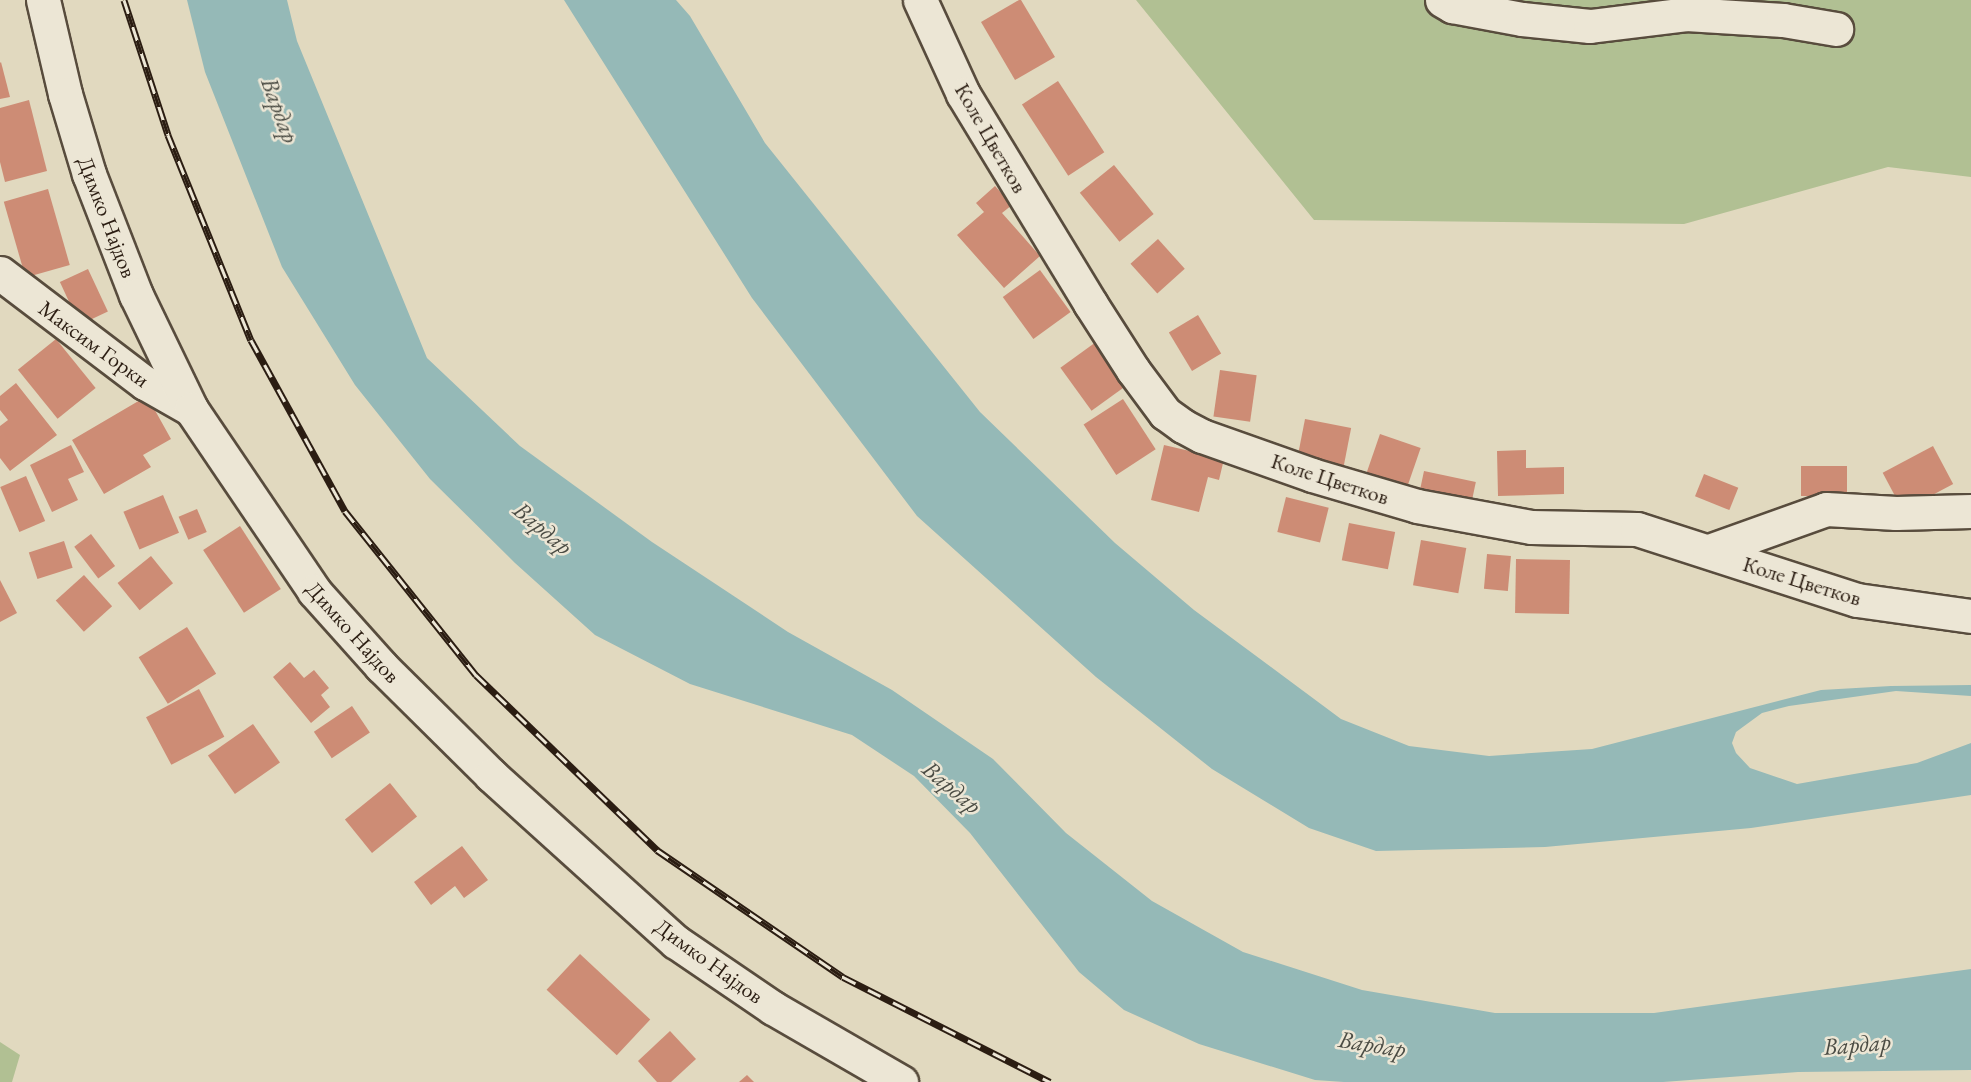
<!DOCTYPE html>
<meta charset="utf-8">
<style>
body{margin:0}
#map{position:relative;width:1971px;height:1082px;overflow:hidden;background:#e1d9bf;font-family:"EB Garamond",serif}
div>[style]{position:absolute}
.green>*{inset:0;background:#b1c093}
.water>*{inset:0;background:#95b9b7}
.building>*{inset:0;background:#cd8c75;transform-origin:0 0}
.roads{filter:drop-shadow(2px 0 #584c3d) drop-shadow(-2px 0 #584c3d) drop-shadow(0 2px #584c3d) drop-shadow(0 -2px #584c3d)}
.street>*{height:33px;margin:-16.5px;padding:0 16.5px;transform-origin:16.5px;border-radius:16.5px;background:#ece6d5}
.secondary>*{height:33px;margin:-16.5px;padding:0 16.5px;transform-origin:16.5px;border-radius:16.5px;background:#ece6d5}
.rail>*{height:7px;margin-top:-3.5px;transform-origin:0;background:repeating-linear-gradient(90deg,#ece6d5 0 14px,#2b1d12 0 28px);box-sizing:border-box;border-block:2px solid #2b1d12}
span{translate:-50% -50%;white-space:nowrap;text-align:center;line-height:1.15;-webkit-text-stroke:5px #ece6d5;paint-order:stroke}
.street-label{font-size:22px;color:#2b1d12}
.water-label{font-size:24px;color:#4b4c44;font-style:italic}
</style>
<div id="map">
<div class="green">
<div style="clip-path:polygon(1136px 0,1971px 0,1971px 177px,1888px 167px,1684px 224px,1314px 220px)"></div>
<div style="clip-path:polygon(0 1042px,20px 1055px,12px 1082px,0 1082px)"></div>
</div>
<div class="water">
<div style="clip-path:polygon(187px 0,287px 0,297px 41px,427px 358px,520px 446px,652px 542px,788px 632px,892px 690px,993px 759px,1066px 833px,1152px 901px,1243px 952px,1362px 990px,1495px 1013px,1654px 1013px,1971px 969px,1971px 1070px,1798px 1072px,1663px 1082px,1344px 1082px,1315px 1080px,1199px 1044px,1124px 1010px,1079px 972px,970px 833px,914px 776px,852px 735px,690px 684px,595px 635px,515px 563px,430px 479px,355px 385px,282px 267px,205px 72px)"></div>
<div style="clip-path:polygon(564px 0,676px 0,690px 16px,765px 143px,980px 412px,1115px 543px,1194px 610px,1341px 719px,1409px 746px,1489px 756px,1592px 749px,1821px 690px,1891px 686px,1971px 685px,1971px 696px,1896px 691px,1789px 706px,1762px 713px,1736px 732px,1732px 743px,1736px 753px,1750px 768px,1797px 784px,1917px 763px,1971px 743px,1971px 795px,1751px 828px,1545px 847px,1376px 851px,1309px 828px,1212px 769px,1096px 677px,917px 516px,752px 298px)"></div>
</div>
<div class="building">
<div style="clip-path:polygon(1019px 0,1021px 0,1055px 57px,1015px 80px,981px 22px)"></div>
<div style="clip-path:polygon(1px 62px,10px 97px,0 99px,0 63px)"></div>
<div style="left:1058px;top:81px;width:85px;height:43px;rotate:57deg"></div>
<div style="clip-path:polygon(29px 100px,47px 171px,5px 182px,0 162px,0 108px)"></div>
<div style="left:1114px;top:165px;width:63px;height:44px;rotate:51deg"></div>
<div style="clip-path:polygon(995px 186px,1012px 205px,1002px 213px,1040px 256px,1004px 288px,957px 235px,984px 212px,976px 203px)"></div>
<div style="left:48px;top:189px;width:79px;height:46px;rotate:74deg"></div>
<div style="left:1158px;top:239px;width:40px;height:37px;rotate:48deg"></div>
<div style="left:88px;top:269px;width:47px;height:31px;rotate:65deg"></div>
<div style="left:1040px;top:270px;width:52px;height:46px;rotate:54deg"></div>
<div style="left:1198px;top:315px;width:45px;height:34px;rotate:59deg"></div>
<div style="left:56px;top:339px;width:63px;height:49px;rotate:51deg"></div>
<div style="left:1096px;top:342px;width:53px;height:44px;rotate:54deg"></div>
<div style="left:1220px;top:370px;width:37px;height:47px;rotate:8deg"></div>
<div style="clip-path:polygon(16px 383px,57px 435px,10px 471px,0 458px,0 426px,8px 420px,0 410px,0 396px)"></div>
<div style="clip-path:polygon(147px 396px,171px 439px,143px 455px,151px 467px,104px 494px,72px 440px)"></div>
<div style="left:1123px;top:399px;width:60px;height:47px;rotate:57deg"></div>
<div style="left:1305px;top:419px;width:47px;height:48px;rotate:11deg"></div>
<div style="left:1380px;top:434px;width:43px;height:44px;rotate:19deg"></div>
<div style="clip-path:polygon(71px 445px,84px 472px,68px 479px,78px 500px,52px 512px,30px 465px)"></div>
<div style="clip-path:polygon(1164px 445px,1224px 459px,1219px 480px,1208px 477px,1199px 512px,1151px 500px)"></div>
<div style="left:1933px;top:446px;width:43px;height:57px;rotate:62deg"></div>
<div style="clip-path:polygon(1526px 450px,1526px 468px,1564px 467px,1564px 494px,1498px 496px,1497px 451px)"></div>
<div style="left:1801px;top:466px;width:46px;height:30px"></div>
<div style="left:1424px;top:471px;width:53px;height:28px;rotate:12deg"></div>
<div style="left:1704px;top:474px;width:37px;height:24px;rotate:22deg"></div>
<div style="left:26px;top:476px;width:49px;height:28px;rotate:67deg"></div>
<div style="left:163px;top:495px;width:41px;height:43px;rotate:67deg"></div>
<div style="left:1286px;top:497px;width:44px;height:36px;rotate:14deg"></div>
<div style="left:197px;top:509px;width:25px;height:20px;rotate:67deg"></div>
<div style="left:1349px;top:523px;width:47px;height:38px;rotate:11deg"></div>
<div style="left:240px;top:526px;width:75px;height:44px;rotate:57deg"></div>
<div style="left:91px;top:534px;width:40px;height:21px;rotate:53deg"></div>
<div style="left:1421px;top:540px;width:46px;height:46px;rotate:10deg"></div>
<div style="left:64px;top:541px;width:28px;height:37px;rotate:72deg"></div>
<div style="left:1487px;top:554px;width:24px;height:35px;rotate:5deg"></div>
<div style="left:151px;top:556px;width:35px;height:43px;rotate:51deg"></div>
<div style="left:1516px;top:559px;width:54px;height:54px;rotate:1deg"></div>
<div style="left:84px;top:575px;width:42px;height:38px;rotate:48deg"></div>
<div style="clip-path:polygon(0 580px,17px 613px,0 622px)"></div>
<div style="left:187px;top:627px;width:55px;height:57px;rotate:58deg"></div>
<div style="clip-path:polygon(290px 662px,304px 678px,314px 670px,329px 688px,321px 695px,330px 707px,311px 723px,273px 677px)"></div>
<div style="left:199px;top:689px;width:54px;height:60px;rotate:62deg"></div>
<div style="left:352px;top:706px;width:32px;height:46px;rotate:56deg"></div>
<div style="left:253px;top:724px;width:47px;height:55px;rotate:55deg"></div>
<div style="left:390px;top:783px;width:43px;height:58px;rotate:51deg"></div>
<div style="clip-path:polygon(462px 846px,488px 880px,464px 898px,455px 886px,431px 905px,414px 882px)"></div>
<div style="left:580px;top:954px;width:96px;height:49px;rotate:43deg"></div>
<div style="clip-path:polygon(670px 1031px,696px 1059px,671px 1082px,657px 1082px,638px 1061px)"></div>
<div style="clip-path:polygon(747px 1075px,754px 1082px,739px 1082px)"></div>
</div>
<div class="roads">
<div class="street">
<div style="left:920px;top:0;width:103px;rotate:65.4deg"></div>
<div style="left:963px;top:94px;width:245px;rotate:58.7deg"></div>
<div style="left:1090px;top:303px;width:80px;rotate:57.3deg"></div>
<div style="left:1133px;top:370px;width:54px;rotate:53.3deg"></div>
<div style="left:1165px;top:413px;width:22px;rotate:36deg"></div>
<div style="left:1183px;top:426px;width:21px;rotate:28deg"></div>
<div style="left:1202px;top:436px;width:117px;rotate:19.5deg"></div>
<div style="left:1312px;top:475px;width:109px;rotate:16.4deg"></div>
<div style="left:1417px;top:506px;width:116px;rotate:10.4deg"></div>
<div style="left:1531px;top:527px;width:106px;rotate:1.1deg"></div>
<div style="left:1637px;top:529px;width:231px;rotate:17.9deg"></div>
<div style="left:1857px;top:600px;width:115px;rotate:8deg"></div>
<div style="left:1442px;top:0;width:12px;rotate:31deg"></div>
<div style="left:1452px;top:6px;width:71px;rotate:10.5deg"></div>
<div style="left:1522px;top:19px;width:68px;rotate:5.9deg"></div>
<div style="left:1590px;top:26px;width:97px;rotate:-7.1deg"></div>
<div style="left:1686px;top:14px;width:97px;rotate:3.5deg"></div>
<div style="left:1783px;top:20px;width:54px;rotate:9.6deg"></div>
<div style="left:0;top:273px;width:182px;rotate:37.2deg"></div>
<div style="left:145px;top:383px;width:53px;rotate:29.5deg"></div>
<div style="left:1709px;top:551px;width:124px;rotate:-19.7deg"></div>
<div style="left:1826px;top:509px;width:70px;rotate:3.3deg"></div>
<div style="left:1896px;top:513px;width:75px;rotate:-1.5deg"></div>
</div>
<div class="secondary">
<div style="left:43px;top:0;width:97px;rotate:76.8deg"></div>
<div style="left:65px;top:94px;width:84px;rotate:73.3deg"></div>
<div style="left:89px;top:174px;width:130px;rotate:68.8deg"></div>
<div style="left:136px;top:295px;width:127px;rotate:64.2deg"></div>
<div style="left:191px;top:409px;width:220px;rotate:55.9deg"></div>
<div style="left:314px;top:591px;width:101px;rotate:48.2deg"></div>
<div style="left:381px;top:666px;width:155px;rotate:44.7deg"></div>
<div style="left:491px;top:775px;width:249px;rotate:42.1deg"></div>
<div style="left:676px;top:942px;width:117px;rotate:34.2deg"></div>
<div style="left:773px;top:1008px;width:148px;rotate:30deg"></div>
</div>
</div>
<div class="rail">
<div style="left:124px;top:0;width:142px;rotate:71.9deg"></div>
<div style="left:168px;top:135px;width:221px;rotate:68deg"></div>
<div style="left:251px;top:340px;width:195px;rotate:61.2deg"></div>
<div style="left:345px;top:511px;width:210px;rotate:51.4deg"></div>
<div style="left:476px;top:675px;width:252px;rotate:44deg"></div>
<div style="left:657px;top:850px;width:225px;rotate:34.3deg"></div>
<div style="left:843px;top:977px;width:232px;rotate:26.9deg"></div>
</div>
<div class="street-label">
<span style="left:991px;top:138px;rotate:60deg">Коле Цветков</span>
<span style="left:107px;top:217px;rotate:69deg">Димко Најдов</span>
<span style="left:94px;top:344px;rotate:36deg">Максим Горки</span>
<span style="left:1330px;top:479px;rotate:18deg">Коле Цветков</span>
<span style="left:1802px;top:581px;rotate:17deg">Коле Цветков</span>
<span style="left:353px;top:632px;rotate:48deg">Димко Најдов</span>
<span style="left:709px;top:961px;rotate:36deg">Димко Најдов</span>
</div>
<div class="water-label">
<span style="left:280px;top:110px;rotate:70deg">Вардар</span>
<span style="left:543px;top:528px;rotate:40deg">Вардар</span>
<span style="left:952px;top:787px;rotate:40deg">Вардар</span>
<span style="left:1372px;top:1044px;rotate:9deg">Вардар</span>
<span style="left:1857px;top:1044px;rotate:-5deg">Вардар</span>
</div>
</div>
